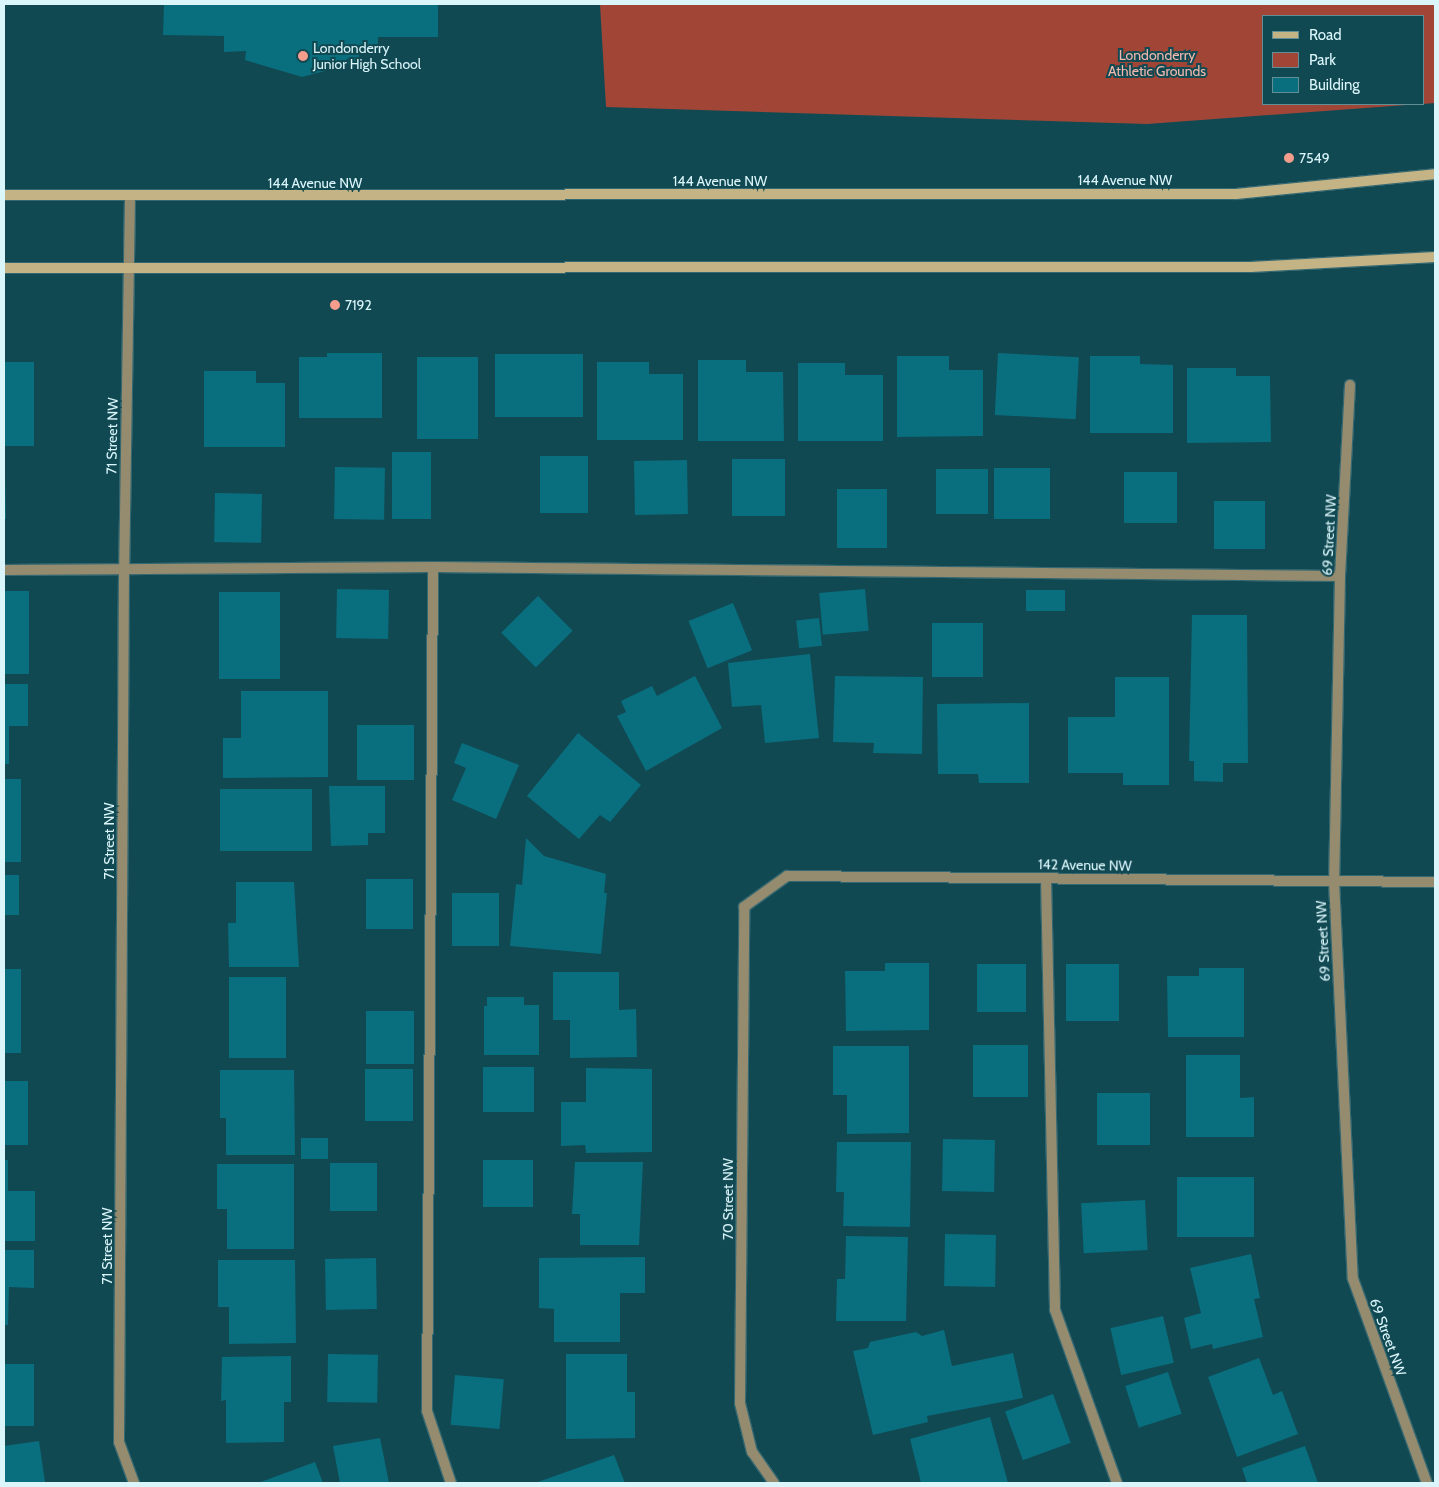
<!DOCTYPE html>
<style>
body{margin:0}
#map{position:relative;width:1439px;height:1487px;overflow:hidden;background:#114953;font-family:Cabin,sans-serif}
div>[style]{position:absolute}
.green>*{inset:0;background:#a14636}
.building>*{inset:0;background:#096e7d;transform-origin:0 0}
.roads{filter:drop-shadow(1px 0 #356871) drop-shadow(-1px 0 #356871) drop-shadow(0 1px #356871) drop-shadow(0 -1px #356871)}
.lane>*{height:10px;margin:-5px;padding:0 5px;transform-origin:5px;border-radius:5px;background:#958b6e}
.street>*{height:10px;margin:-5px;padding:0 5px;transform-origin:5px;border-radius:5px;background:#958b6e}
.secondary>*{height:10px;margin:-5px;padding:0 5px;transform-origin:5px;border-radius:5px;background:#c4b485}
.dots>*{width:14px;height:14px;translate:-50% -50%;box-sizing:border-box;border:2px solid #114953;border-radius:50%}
span{translate:-50% -50%;white-space:nowrap;text-align:center;line-height:1.15;-webkit-text-stroke:4px #114953;paint-order:stroke}
.poi-label{font-size:14px;color:#dbf6fb}
.left{translate:0 -50%;text-align:left}
.park-label{font-size:14px;color:#f1b9ad}
.street-label{font-size:14px;color:#dbf6fb}
.frame{position:absolute;inset:0;border:5px solid #dbf6fb;pointer-events:none}
.legend{position:absolute;left:1262px;top:15px;width:162px;height:90px;box-sizing:border-box;background:#114953;border:1px solid #628e96;margin:0;padding:6px 9px;list-style:none;font-size:15px;color:#dbf6fb}
.legend li{display:flex;align-items:center;gap:10px;height:25px}
.legend b{width:25px;border:1px solid #628e96}
</style>
<div id="map">
<div class="green">
<div style="clip-path:polygon(600px 4px,1435px 4px,1435px 103px,1423px 104px,1423px 16px,1263px 16px,1263px 104px,1420px 104px,1147px 124px,606px 107px)"></div>
</div>
<div class="building">
<div style="clip-path:polygon(164px 4px,438px 4px,438px 37px,378px 37px,378px 52px,359px 52px,359px 62px,302px 77px,245px 60px,246px 51px,224px 52px,224px 36px,163px 35px)"></div>
<div style="clip-path:polygon(327px 353px,382px 353px,382px 418px,299px 418px,299px 357px,327px 357px)"></div>
<div style="left:998px;top:353px;width:81px;height:62px;rotate:3deg"></div>
<div style="left:495px;top:354px;width:88px;height:63px"></div>
<div style="clip-path:polygon(897px 356px,949px 356px,949px 370px,983px 370px,983px 436px,897px 437px)"></div>
<div style="clip-path:polygon(1090px 356px,1140px 356px,1140px 364px,1173px 365px,1173px 433px,1090px 433px)"></div>
<div style="left:417px;top:357px;width:61px;height:82px"></div>
<div style="clip-path:polygon(698px 360px,746px 360px,746px 372px,783px 372px,784px 441px,698px 441px)"></div>
<div style="left:4px;top:362px;width:30px;height:84px"></div>
<div style="clip-path:polygon(597px 362px,649px 362px,649px 374px,683px 374px,683px 440px,597px 440px)"></div>
<div style="clip-path:polygon(798px 363px,845px 363px,845px 375px,883px 375px,883px 441px,798px 441px)"></div>
<div style="clip-path:polygon(1187px 368px,1236px 368px,1236px 376px,1270px 376px,1271px 442px,1187px 443px)"></div>
<div style="clip-path:polygon(204px 371px,256px 371px,256px 383px,285px 383px,285px 447px,204px 447px)"></div>
<div style="left:392px;top:452px;width:39px;height:67px"></div>
<div style="left:540px;top:456px;width:48px;height:57px"></div>
<div style="left:732px;top:459px;width:53px;height:57px"></div>
<div style="left:687px;top:460px;width:54px;height:53px;rotate:89deg"></div>
<div style="left:335px;top:467px;width:50px;height:52px;rotate:1deg"></div>
<div style="left:994px;top:468px;width:56px;height:51px"></div>
<div style="left:936px;top:469px;width:52px;height:45px"></div>
<div style="left:1124px;top:472px;width:53px;height:51px"></div>
<div style="clip-path:polygon(4px 475px,5px 475px,6px 519px,4px 519px)"></div>
<div style="left:837px;top:489px;width:50px;height:59px"></div>
<div style="left:215px;top:493px;width:47px;height:49px;rotate:1deg"></div>
<div style="left:1214px;top:501px;width:51px;height:48px"></div>
<div style="left:337px;top:589px;width:52px;height:49px;rotate:1deg"></div>
<div style="left:865px;top:589px;width:42px;height:46px;rotate:85deg"></div>
<div style="left:1065px;top:590px;width:21px;height:39px;rotate:90deg"></div>
<div style="left:4px;top:591px;width:25px;height:83px"></div>
<div style="left:219px;top:592px;width:61px;height:87px"></div>
<div style="left:538px;top:596px;width:49px;height:52px;rotate:45deg"></div>
<div style="left:733px;top:603px;width:51px;height:48px;rotate:68deg"></div>
<div style="clip-path:polygon(1192px 615px,1247px 615px,1248px 763px,1223px 763px,1223px 782px,1194px 781px,1194px 761px,1189px 761px)"></div>
<div style="left:819px;top:618px;width:28px;height:23px;rotate:84deg"></div>
<div style="left:932px;top:623px;width:51px;height:54px"></div>
<div style="clip-path:polygon(810px 654px,819px 738px,765px 743px,761px 705px,732px 707px,728px 663px)"></div>
<div style="clip-path:polygon(695px 676px,722px 728px,646px 771px,617px 716px,626px 712px,621px 701px,652px 686px,657px 696px)"></div>
<div style="clip-path:polygon(835px 676px,923px 677px,922px 754px,873px 753px,874px 743px,833px 742px)"></div>
<div style="clip-path:polygon(1115px 677px,1169px 677px,1169px 785px,1123px 785px,1123px 773px,1068px 773px,1068px 717px,1115px 717px)"></div>
<div style="clip-path:polygon(4px 684px,28px 684px,28px 726px,9px 726px,9px 764px,4px 764px)"></div>
<div style="clip-path:polygon(241px 691px,328px 691px,328px 777px,223px 778px,223px 738px,241px 738px)"></div>
<div style="clip-path:polygon(1029px 703px,1029px 783px,979px 783px,978px 774px,938px 774px,937px 704px)"></div>
<div style="left:357px;top:725px;width:57px;height:55px"></div>
<div style="clip-path:polygon(578px 733px,641px 785px,610px 822px,600px 815px,579px 839px,527px 796px)"></div>
<div style="clip-path:polygon(462px 743px,519px 765px,496px 819px,452px 800px,466px 768px,454px 763px)"></div>
<div style="left:4px;top:779px;width:17px;height:83px"></div>
<div style="clip-path:polygon(329px 786px,385px 786px,385px 833px,368px 833px,368px 845px,331px 846px)"></div>
<div style="left:220px;top:789px;width:92px;height:62px"></div>
<div style="clip-path:polygon(526px 838px,544px 856px,606px 874px,604px 893px,607px 893px,601px 954px,510px 946px,516px 884px,522px 885px)"></div>
<div style="left:4px;top:875px;width:15px;height:40px"></div>
<div style="left:366px;top:879px;width:47px;height:50px"></div>
<div style="clip-path:polygon(236px 882px,294px 882px,299px 967px,229px 967px,228px 923px,236px 923px)"></div>
<div style="left:452px;top:893px;width:47px;height:53px"></div>
<div style="clip-path:polygon(885px 963px,929px 963px,929px 1030px,846px 1031px,845px 971px,885px 971px)"></div>
<div style="left:977px;top:964px;width:49px;height:48px"></div>
<div style="left:1066px;top:964px;width:53px;height:57px"></div>
<div style="clip-path:polygon(1199px 968px,1244px 968px,1244px 1037px,1168px 1037px,1167px 976px,1199px 976px)"></div>
<div style="left:4px;top:969px;width:17px;height:84px"></div>
<div style="clip-path:polygon(553px 972px,619px 972px,619px 1010px,636px 1009px,637px 1057px,570px 1058px,570px 1020px,553px 1020px)"></div>
<div style="left:229px;top:977px;width:57px;height:81px"></div>
<div style="clip-path:polygon(487px 997px,524px 997px,524px 1005px,539px 1005px,539px 1055px,484px 1055px,484px 1006px,487px 1006px)"></div>
<div style="left:366px;top:1011px;width:48px;height:53px"></div>
<div style="left:973px;top:1045px;width:55px;height:52px"></div>
<div style="clip-path:polygon(833px 1046px,909px 1046px,909px 1133px,847px 1134px,847px 1095px,833px 1095px)"></div>
<div style="clip-path:polygon(1186px 1055px,1240px 1055px,1240px 1098px,1254px 1097px,1254px 1137px,1186px 1137px)"></div>
<div style="left:483px;top:1067px;width:51px;height:45px"></div>
<div style="clip-path:polygon(586px 1068px,652px 1069px,652px 1152px,586px 1153px,585px 1145px,561px 1146px,561px 1102px,586px 1102px)"></div>
<div style="left:365px;top:1069px;width:48px;height:52px"></div>
<div style="clip-path:polygon(220px 1070px,294px 1070px,295px 1155px,226px 1155px,226px 1118px,220px 1118px)"></div>
<div style="left:4px;top:1081px;width:24px;height:64px"></div>
<div style="left:1097px;top:1093px;width:53px;height:52px"></div>
<div style="left:301px;top:1138px;width:27px;height:21px"></div>
<div style="left:943px;top:1139px;width:52px;height:52px;rotate:1deg"></div>
<div style="clip-path:polygon(837px 1142px,911px 1142px,910px 1227px,843px 1226px,844px 1192px,836px 1192px)"></div>
<div style="clip-path:polygon(4px 1160px,8px 1160px,8px 1191px,35px 1191px,35px 1241px,4px 1241px)"></div>
<div style="left:483px;top:1160px;width:50px;height:47px"></div>
<div style="clip-path:polygon(575px 1162px,643px 1162px,639px 1245px,580px 1245px,580px 1214px,572px 1214px)"></div>
<div style="left:330px;top:1163px;width:47px;height:48px"></div>
<div style="clip-path:polygon(217px 1164px,294px 1164px,294px 1249px,227px 1249px,227px 1209px,217px 1209px)"></div>
<div style="left:1177px;top:1177px;width:77px;height:60px"></div>
<div style="left:1145px;top:1200px;width:50px;height:64px;rotate:87deg"></div>
<div style="left:945px;top:1234px;width:51px;height:52px;rotate:1deg"></div>
<div style="clip-path:polygon(846px 1236px,908px 1237px,906px 1321px,836px 1321px,837px 1279px,845px 1279px)"></div>
<div style="clip-path:polygon(4px 1250px,34px 1250px,34px 1288px,9px 1287px,8px 1325px,4px 1325px)"></div>
<div style="clip-path:polygon(1251px 1254px,1260px 1298px,1254px 1299px,1263px 1337px,1213px 1349px,1212px 1344px,1191px 1349px,1184px 1318px,1201px 1313px,1190px 1268px)"></div>
<div style="clip-path:polygon(645px 1257px,645px 1293px,620px 1293px,620px 1342px,554px 1342px,554px 1309px,539px 1308px,539px 1258px)"></div>
<div style="left:376px;top:1258px;width:51px;height:51px;rotate:89deg"></div>
<div style="clip-path:polygon(218px 1260px,295px 1260px,296px 1343px,229px 1344px,229px 1307px,218px 1307px)"></div>
<div style="left:1163px;top:1316px;width:48px;height:54px;rotate:77deg"></div>
<div style="clip-path:polygon(944px 1330px,952px 1366px,1013px 1353px,1023px 1398px,927px 1416px,928px 1422px,873px 1435px,853px 1351px,868px 1348px,870px 1342px,916px 1332px,922px 1336px)"></div>
<div style="left:328px;top:1354px;width:50px;height:48px;rotate:1deg"></div>
<div style="clip-path:polygon(566px 1354px,627px 1354px,627px 1392px,635px 1392px,635px 1438px,566px 1439px)"></div>
<div style="clip-path:polygon(291px 1356px,291px 1402px,284px 1402px,284px 1442px,226px 1443px,226px 1400px,221px 1401px,222px 1357px)"></div>
<div style="clip-path:polygon(1259px 1358px,1273px 1395px,1282px 1391px,1298px 1434px,1237px 1457px,1208px 1377px)"></div>
<div style="left:4px;top:1364px;width:30px;height:62px"></div>
<div style="left:1168px;top:1372px;width:44px;height:45px;rotate:72deg"></div>
<div style="left:455px;top:1375px;width:49px;height:50px;rotate:5deg"></div>
<div style="left:1053px;top:1394px;width:52px;height:51px;rotate:70deg"></div>
<div style="clip-path:polygon(990px 1417px,1008px 1483px,921px 1483px,910px 1439px)"></div>
<div style="clip-path:polygon(380px 1438px,389px 1483px,340px 1483px,333px 1446px)"></div>
<div style="clip-path:polygon(39px 1441px,45px 1482px,4px 1483px,4px 1446px)"></div>
<div style="clip-path:polygon(1305px 1446px,1318px 1483px,1247px 1483px,1242px 1468px)"></div>
<div style="clip-path:polygon(614px 1455px,625px 1483px,535px 1483px)"></div>
<div style="clip-path:polygon(315px 1462px,323px 1483px,258px 1483px)"></div>
</div>
<div class="roads">
<div class="lane">
<div style="left:433px;top:567px;width:844px;rotate:90.41deg"></div>
<div style="left:427px;top:1411px;width:76px;rotate:71.6deg"></div>
<div style="left:4px;top:570px;width:429px;rotate:-0.4deg"></div>
<div style="left:433px;top:567px;width:907px;rotate:0.57deg"></div>
<div style="left:1046px;top:878px;width:432px;rotate:88.8deg"></div>
<div style="left:1055px;top:1310px;width:184px;rotate:70.3deg"></div>
</div>
<div class="street">
<div style="left:130px;top:197px;width:373px;rotate:90.9deg"></div>
<div style="left:124px;top:570px;width:872px;rotate:90.33deg"></div>
<div style="left:119px;top:1442px;width:44px;rotate:69.9deg"></div>
<div style="left:1350px;top:385px;width:191px;rotate:93deg"></div>
<div style="left:1340px;top:576px;width:305px;rotate:91.1deg"></div>
<div style="left:1334px;top:881px;width:398px;rotate:87.3deg"></div>
<div style="left:1353px;top:1279px;width:217px;rotate:70.1deg"></div>
<div style="left:774px;top:1483px;width:38px;rotate:-125deg"></div>
<div style="left:752px;top:1452px;width:50px;rotate:-103.8deg"></div>
<div style="left:740px;top:1403px;width:496px;rotate:-89.5deg"></div>
<div style="left:744px;top:907px;width:53px;rotate:-35.8deg"></div>
<div style="left:787px;top:876px;width:648px;rotate:0.53deg"></div>
</div>
<div class="secondary">
<div style="left:4px;top:195px;width:1232px;rotate:-0.05deg"></div>
<div style="left:1236px;top:194px;width:200px;rotate:-5.7deg"></div>
<div style="left:4px;top:268px;width:1247px;rotate:-0.05deg"></div>
<div style="left:1251px;top:267px;width:184px;rotate:-3.1deg"></div>
</div>
</div>
<div class="dots">
<div style="left:303px;top:56px;background:#f49d8c"></div>
<div style="left:1289px;top:158px;background:#f49d8c"></div>
<div style="left:335px;top:305px;background:#f49d8c"></div>
</div>
<div class="poi-label">
<span class="left" style="left:313px;top:56px">Londonderry<br>Junior High School</span>
<span class="left" style="left:1299px;top:158px">7549</span>
<span class="left" style="left:345px;top:305px">7192</span>
</div>
<div class="park-label">
<span style="left:1157px;top:63px">Londonderry<br>Athletic Grounds</span>
</div>
<div class="street-label">
<span style="left:1125px;top:180px">144 Avenue NW</span>
<span style="left:720px;top:181px">144 Avenue NW</span>
<span style="left:315px;top:183px">144 Avenue NW</span>
<span style="left:112px;top:436px;rotate:-89deg">71 Street NW</span>
<span style="left:1329px;top:535px;rotate:-87deg">69 Street NW</span>
<span style="left:109px;top:841px;rotate:-90deg">71 Street NW</span>
<span style="left:1085px;top:865px;rotate:1deg">142 Avenue NW</span>
<span style="left:1323px;top:941px;rotate:-93deg">69 Street NW</span>
<span style="left:728px;top:1199px;rotate:-90deg">70 Street NW</span>
<span style="left:107px;top:1246px;rotate:-90deg">71 Street NW</span>
<span style="left:1388px;top:1337px;rotate:70deg">69 Street NW</span>
</div>
<div class="frame"></div>
<ul class="legend">
<li><b style="height:6px;background:#c4b485"></b>Road</li>
<li><b style="height:14px;background:#a14636"></b>Park</li>
<li><b style="height:14px;background:#096e7d"></b>Building</li>
</ul>
</div>
